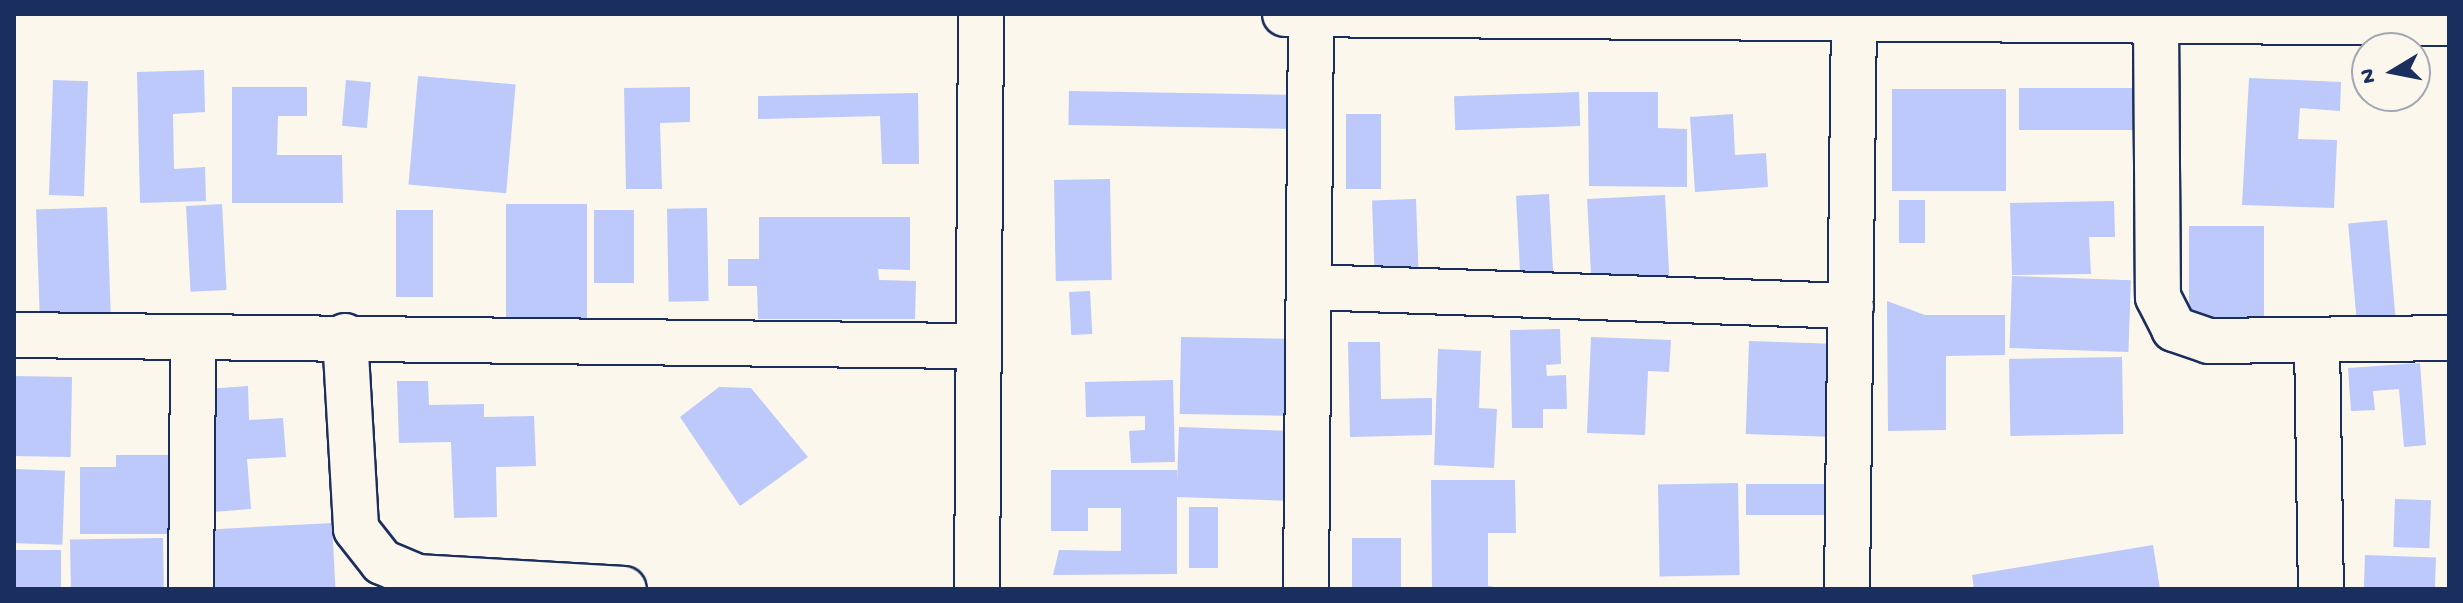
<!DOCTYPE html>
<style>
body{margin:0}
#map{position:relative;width:2463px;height:603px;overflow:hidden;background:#fbf7ec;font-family:"Gochi Hand",sans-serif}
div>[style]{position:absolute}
.building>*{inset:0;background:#bcc9fa;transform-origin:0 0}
.roads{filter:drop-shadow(2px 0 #1b2f5e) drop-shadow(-2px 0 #1b2f5e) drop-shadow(0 2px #1b2f5e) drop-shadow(0 -2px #1b2f5e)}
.minor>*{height:44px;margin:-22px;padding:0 22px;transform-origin:22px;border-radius:22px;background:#fbf7ec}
span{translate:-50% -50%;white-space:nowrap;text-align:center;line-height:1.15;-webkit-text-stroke:6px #fbf7ec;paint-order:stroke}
.frame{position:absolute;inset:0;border:16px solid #1b2f5e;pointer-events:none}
.north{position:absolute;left:2351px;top:32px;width:80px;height:80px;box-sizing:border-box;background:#fbf7ec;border:2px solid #a1a7b3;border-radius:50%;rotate:260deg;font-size:22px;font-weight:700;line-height:32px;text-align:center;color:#1b2f5e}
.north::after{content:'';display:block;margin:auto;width:28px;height:36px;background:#1b2f5e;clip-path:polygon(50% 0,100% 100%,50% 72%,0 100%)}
</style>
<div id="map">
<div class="building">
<div style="clip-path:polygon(204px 70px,205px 112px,173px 114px,174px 169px,205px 167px,206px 201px,140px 203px,137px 72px)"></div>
<div style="left:418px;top:76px;width:98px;height:109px;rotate:5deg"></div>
<div style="clip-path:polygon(2249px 78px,2341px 82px,2340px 111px,2300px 108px,2298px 139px,2337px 140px,2334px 208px,2242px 205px)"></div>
<div style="left:53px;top:80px;width:35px;height:115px;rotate:2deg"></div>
<div style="left:346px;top:80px;width:25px;height:46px;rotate:5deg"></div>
<div style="clip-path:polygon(232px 87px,307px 87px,307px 116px,278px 116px,277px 155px,342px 155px,343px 203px,232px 203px)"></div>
<div style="clip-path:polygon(690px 87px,690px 122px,660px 123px,662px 189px,626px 189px,624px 88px)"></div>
<div style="left:2133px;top:88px;width:42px;height:114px;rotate:90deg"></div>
<div style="left:1892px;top:89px;width:114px;height:102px"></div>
<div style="left:1069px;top:91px;width:228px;height:34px;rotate:1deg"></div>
<div style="left:1579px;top:92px;width:34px;height:125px;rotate:88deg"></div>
<div style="clip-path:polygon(1588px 92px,1658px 92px,1658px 128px,1687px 129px,1687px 187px,1589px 186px)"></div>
<div style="clip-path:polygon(918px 93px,919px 164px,882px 164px,880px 116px,758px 119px,758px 96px)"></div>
<div style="left:1346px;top:114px;width:35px;height:75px"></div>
<div style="clip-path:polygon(1733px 114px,1735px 155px,1766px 153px,1768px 187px,1695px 192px,1690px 117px)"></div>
<div style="left:1110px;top:179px;width:101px;height:56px;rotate:89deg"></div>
<div style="left:1549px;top:194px;width:89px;height:33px;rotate:87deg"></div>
<div style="left:1665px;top:195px;width:88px;height:78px;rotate:87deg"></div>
<div style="left:1416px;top:199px;width:83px;height:44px;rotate:88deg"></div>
<div style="left:1899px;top:200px;width:26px;height:43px"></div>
<div style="clip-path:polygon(2114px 201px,2115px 237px,2089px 237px,2091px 274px,2012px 275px,2010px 203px)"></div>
<div style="left:222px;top:204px;width:86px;height:36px;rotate:87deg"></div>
<div style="left:506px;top:204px;width:81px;height:120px"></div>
<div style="left:107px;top:207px;width:114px;height:71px;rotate:88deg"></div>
<div style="left:707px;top:208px;width:93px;height:40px;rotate:89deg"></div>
<div style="left:396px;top:210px;width:37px;height:87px"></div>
<div style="left:594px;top:210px;width:40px;height:73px"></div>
<div style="clip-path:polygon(759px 217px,910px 217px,910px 270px,878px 269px,879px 280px,916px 281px,915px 319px,758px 319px,757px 286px,728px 286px,728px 259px,759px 259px)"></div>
<div style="left:2387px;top:220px;width:96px;height:39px;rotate:85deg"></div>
<div style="left:2189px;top:226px;width:75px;height:95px"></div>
<div style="left:2012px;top:276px;width:119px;height:72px;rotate:2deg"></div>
<div style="left:1090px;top:291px;width:43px;height:21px;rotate:87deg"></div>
<div style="clip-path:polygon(1887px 301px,1925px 315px,2005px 315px,2005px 355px,1946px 356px,1946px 430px,1888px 431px)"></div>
<div style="clip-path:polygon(1560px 329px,1561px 364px,1546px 365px,1547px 376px,1566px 375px,1567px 409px,1543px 409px,1543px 428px,1512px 428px,1510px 330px)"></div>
<div style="left:1181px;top:337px;width:116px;height:77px;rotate:1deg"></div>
<div style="clip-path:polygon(1591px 337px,1671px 340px,1669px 372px,1648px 371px,1645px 435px,1587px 433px)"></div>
<div style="left:1749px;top:341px;width:82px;height:93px;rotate:2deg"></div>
<div style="clip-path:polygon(1348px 342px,1380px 342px,1381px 399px,1432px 398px,1432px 435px,1350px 437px)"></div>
<div style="clip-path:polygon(1438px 349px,1481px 351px,1479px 408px,1497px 409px,1494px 468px,1434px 465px)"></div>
<div style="left:2122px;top:357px;width:77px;height:113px;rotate:89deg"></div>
<div style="clip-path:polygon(2420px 363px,2426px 445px,2404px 447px,2399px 389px,2373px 391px,2375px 410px,2351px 411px,2348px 368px)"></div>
<div style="left:14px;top:376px;width:58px;height:80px;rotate:1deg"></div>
<div style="clip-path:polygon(1173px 380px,1175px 462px,1131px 463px,1129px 431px,1145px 430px,1145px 416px,1086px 417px,1085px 382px)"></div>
<div style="clip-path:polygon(397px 381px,428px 381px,429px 405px,484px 404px,484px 417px,534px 416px,536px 466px,496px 467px,497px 517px,454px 518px,451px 442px,399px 443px)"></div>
<div style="clip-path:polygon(248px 386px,249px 420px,283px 418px,286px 457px,247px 459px,251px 509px,213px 512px,206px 389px)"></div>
<div style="clip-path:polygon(719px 387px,751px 388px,808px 457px,740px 506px,680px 417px)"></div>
<div style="left:1179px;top:427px;width:118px;height:70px;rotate:2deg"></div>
<div style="clip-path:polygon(116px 455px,170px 455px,169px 534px,80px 534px,80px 467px,116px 467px)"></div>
<div style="left:14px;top:469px;width:51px;height:74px;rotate:2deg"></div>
<div style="clip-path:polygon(1051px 470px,1177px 470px,1177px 574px,1053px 575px,1059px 550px,1121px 551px,1121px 508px,1088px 508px,1088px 531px,1051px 531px)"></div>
<div style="clip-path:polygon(1431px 480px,1515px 480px,1516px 533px,1488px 533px,1488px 586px,1506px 589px,1432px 589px)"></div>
<div style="left:1738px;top:483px;width:92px;height:80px;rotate:89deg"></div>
<div style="left:1828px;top:484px;width:31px;height:82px;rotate:90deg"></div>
<div style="left:2395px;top:499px;width:36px;height:48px;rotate:2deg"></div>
<div style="left:1189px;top:507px;width:29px;height:61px"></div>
<div style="left:332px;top:523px;width:66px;height:127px;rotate:87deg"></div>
<div style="left:163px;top:538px;width:51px;height:93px;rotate:89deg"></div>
<div style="left:1352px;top:538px;width:49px;height:51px"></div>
<div style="clip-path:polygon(2153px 545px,2160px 589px,1974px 589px,1972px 575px)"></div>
<div style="left:14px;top:550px;width:47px;height:39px"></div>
<div style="left:2365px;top:555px;width:71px;height:34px;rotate:2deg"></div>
</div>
<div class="roads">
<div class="minor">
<div style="left:1285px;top:14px;width:1164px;rotate:0.44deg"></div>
<div style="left:2156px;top:21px;width:276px;rotate:89.6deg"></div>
<div style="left:2158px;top:297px;width:36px;rotate:63deg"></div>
<div style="left:2174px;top:329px;width:37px;rotate:19deg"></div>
<div style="left:2209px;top:341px;width:240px;rotate:-0.7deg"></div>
<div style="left:1309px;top:287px;width:542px;rotate:2.01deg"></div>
<div style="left:14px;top:335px;width:962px;rotate:0.66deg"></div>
<div style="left:345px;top:336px;width:193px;rotate:86.7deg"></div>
<div style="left:356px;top:529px;width:42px;rotate:51.8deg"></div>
<div style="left:382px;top:562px;width:38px;rotate:23deg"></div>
<div style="left:417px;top:577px;width:207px;rotate:3.3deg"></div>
<div style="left:2317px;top:341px;width:248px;rotate:89.1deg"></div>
<div style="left:191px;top:589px;width:251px;rotate:-89.5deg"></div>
<div style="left:977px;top:589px;width:575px;rotate:-89.6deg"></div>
<div style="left:1306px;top:589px;width:574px;rotate:-89.5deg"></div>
<div style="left:1847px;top:589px;width:570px;rotate:-89.3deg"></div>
</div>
</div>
<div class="frame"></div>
<div class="north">N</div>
</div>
